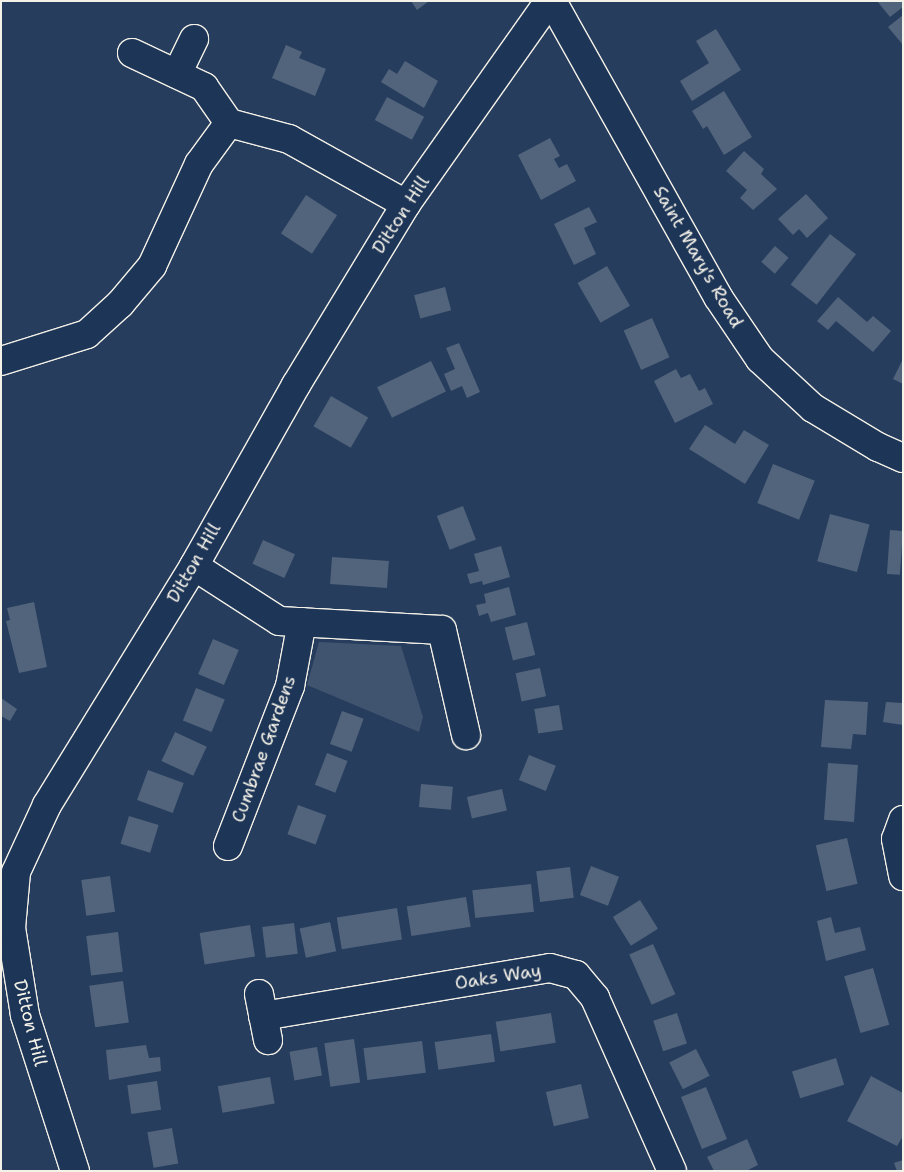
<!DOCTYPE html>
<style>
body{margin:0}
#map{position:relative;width:904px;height:1172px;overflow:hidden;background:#263d5d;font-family:"Shantell Sans",sans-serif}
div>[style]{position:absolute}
.green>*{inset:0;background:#40546f}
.building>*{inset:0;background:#52647b;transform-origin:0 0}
.roads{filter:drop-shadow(1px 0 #f4f1e8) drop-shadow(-1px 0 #f4f1e8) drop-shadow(0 1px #f4f1e8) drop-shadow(0 -1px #f4f1e8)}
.minor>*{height:28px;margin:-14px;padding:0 14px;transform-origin:14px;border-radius:14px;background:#1d3557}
span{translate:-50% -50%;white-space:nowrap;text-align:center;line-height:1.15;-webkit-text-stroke:4px #1d3557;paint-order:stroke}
.street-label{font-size:18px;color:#f4f1e8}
.frame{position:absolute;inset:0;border:2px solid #f4f1e8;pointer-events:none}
</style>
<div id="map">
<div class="green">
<div style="clip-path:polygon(319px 642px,401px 646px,423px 717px,419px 732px,307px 685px)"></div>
</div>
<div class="building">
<div style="clip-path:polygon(411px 1px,429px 1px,417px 10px)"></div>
<div style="clip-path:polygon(877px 1px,903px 1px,903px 7px,890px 17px)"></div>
<div style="clip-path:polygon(903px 15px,903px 45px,888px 27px)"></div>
<div style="clip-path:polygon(716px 29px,741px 70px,692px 101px,680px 81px,709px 63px,696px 41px)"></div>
<div style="clip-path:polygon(286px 45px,302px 52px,299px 58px,326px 69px,315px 96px,272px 78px)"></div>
<div style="clip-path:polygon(405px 61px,438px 81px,424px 108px,381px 82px,389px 69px,397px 74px)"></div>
<div style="clip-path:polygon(724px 91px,752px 137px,724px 155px,707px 126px,703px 129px,692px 111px)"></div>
<div style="left:387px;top:97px;width:42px;height:26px;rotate:28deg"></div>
<div style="clip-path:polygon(550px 138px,560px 156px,554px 159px,559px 168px,567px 164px,576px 181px,541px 200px,518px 155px)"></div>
<div style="clip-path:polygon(744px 151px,764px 169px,761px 174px,777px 189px,753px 210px,740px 198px,747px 190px,726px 171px)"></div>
<div style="clip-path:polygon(806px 194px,828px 218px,807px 238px,799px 229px,793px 235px,778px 219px)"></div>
<div style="left:306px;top:195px;width:37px;height:46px;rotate:33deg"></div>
<div style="clip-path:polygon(589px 207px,597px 222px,584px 228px,596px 254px,574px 265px,554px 224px)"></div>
<div style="left:830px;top:234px;width:33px;height:64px;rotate:38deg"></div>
<div style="left:775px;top:246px;width:18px;height:21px;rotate:41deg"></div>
<div style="left:607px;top:266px;width:46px;height:34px;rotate:60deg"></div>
<div style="left:445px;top:287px;width:24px;height:32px;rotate:75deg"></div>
<div style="clip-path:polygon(838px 297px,867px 322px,873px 316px,891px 331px,873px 352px,836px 321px,828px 330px,817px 321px)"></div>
<div style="left:652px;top:318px;width:43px;height:31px;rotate:66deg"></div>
<div style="clip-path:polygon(459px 343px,480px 392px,467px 398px,462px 386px,451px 391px,444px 374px,455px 369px,446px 348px)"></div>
<div style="clip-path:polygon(903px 359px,903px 384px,893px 379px)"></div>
<div style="left:431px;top:361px;width:34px;height:60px;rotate:64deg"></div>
<div style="clip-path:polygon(676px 369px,681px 378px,690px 374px,699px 391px,705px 388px,713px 404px,675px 423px,654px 381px)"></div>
<div style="left:331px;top:396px;width:43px;height:35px;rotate:30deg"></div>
<div style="clip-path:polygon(705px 425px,735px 444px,744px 430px,769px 445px,745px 484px,689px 449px)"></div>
<div style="left:773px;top:464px;width:45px;height:42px;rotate:22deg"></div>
<div style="left:463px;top:506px;width:36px;height:28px;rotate:69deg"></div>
<div style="left:830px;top:514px;width:41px;height:49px;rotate:15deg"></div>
<div style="left:890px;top:530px;width:13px;height:44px;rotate:4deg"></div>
<div style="left:263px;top:540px;width:35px;height:26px;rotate:24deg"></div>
<div style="clip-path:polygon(501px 546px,510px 577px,483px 585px,482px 581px,470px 584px,467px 574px,479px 571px,474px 554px)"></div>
<div style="left:332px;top:557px;width:57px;height:27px;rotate:4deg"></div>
<div style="clip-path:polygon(509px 587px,516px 615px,491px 622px,488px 613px,479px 616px,476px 605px,486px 603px,484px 594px)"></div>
<div style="clip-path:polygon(34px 602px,47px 667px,19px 673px,6px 621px,10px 620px,7px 608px)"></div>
<div style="left:527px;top:622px;width:34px;height:23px;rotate:76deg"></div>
<div style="left:213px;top:639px;width:28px;height:38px;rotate:23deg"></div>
<div style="left:540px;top:668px;width:29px;height:25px;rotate:78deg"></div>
<div style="left:196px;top:688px;width:31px;height:35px;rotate:22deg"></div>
<div style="clip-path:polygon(1px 698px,17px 709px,10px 721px,1px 716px)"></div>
<div style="clip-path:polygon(825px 700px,868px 702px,866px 735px,853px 734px,851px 749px,821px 747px)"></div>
<div style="clip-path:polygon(886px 702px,903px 703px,903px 725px,883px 722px)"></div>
<div style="left:559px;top:705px;width:25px;height:25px;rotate:81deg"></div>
<div style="left:342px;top:711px;width:23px;height:35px;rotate:20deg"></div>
<div style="left:175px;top:732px;width:35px;height:32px;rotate:25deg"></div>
<div style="left:327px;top:753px;width:22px;height:34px;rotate:21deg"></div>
<div style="left:529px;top:755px;width:29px;height:27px;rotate:22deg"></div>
<div style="left:828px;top:763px;width:30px;height:57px;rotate:4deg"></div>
<div style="left:148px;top:770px;width:38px;height:32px;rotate:20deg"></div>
<div style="left:421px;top:784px;width:32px;height:23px;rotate:5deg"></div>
<div style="left:502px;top:789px;width:22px;height:36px;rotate:77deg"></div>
<div style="left:298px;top:805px;width:30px;height:31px;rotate:20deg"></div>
<div style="left:129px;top:816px;width:31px;height:29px;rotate:17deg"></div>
<div style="left:847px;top:838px;width:47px;height:32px;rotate:77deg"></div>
<div style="left:591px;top:866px;width:30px;height:31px;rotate:21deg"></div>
<div style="left:570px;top:867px;width:31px;height:34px;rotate:83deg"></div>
<div style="left:110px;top:876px;width:36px;height:29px;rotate:82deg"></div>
<div style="left:531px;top:884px;width:28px;height:59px;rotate:84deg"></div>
<div style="left:466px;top:897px;width:30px;height:60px;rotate:81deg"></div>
<div style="left:640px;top:900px;width:34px;height:32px;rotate:58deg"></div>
<div style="left:397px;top:908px;width:32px;height:61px;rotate:81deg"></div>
<div style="clip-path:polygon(831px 917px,835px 933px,860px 927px,866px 950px,826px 961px,817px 921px)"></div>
<div style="left:330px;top:922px;width:30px;height:31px;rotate:78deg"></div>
<div style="left:294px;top:923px;width:31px;height:32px;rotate:83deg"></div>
<div style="left:250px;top:925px;width:32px;height:51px;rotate:81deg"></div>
<div style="left:118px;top:932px;width:40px;height:32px;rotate:83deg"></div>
<div style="left:653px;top:944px;width:55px;height:26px;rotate:66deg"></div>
<div style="left:873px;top:968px;width:59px;height:30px;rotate:74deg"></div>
<div style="left:123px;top:981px;width:42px;height:34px;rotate:82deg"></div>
<div style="left:551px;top:1013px;width:30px;height:56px;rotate:81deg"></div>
<div style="left:677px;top:1013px;width:32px;height:25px;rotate:72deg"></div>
<div style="left:491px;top:1034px;width:28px;height:57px;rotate:82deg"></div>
<div style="left:354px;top:1039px;width:44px;height:30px;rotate:82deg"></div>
<div style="left:422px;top:1041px;width:32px;height:59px;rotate:83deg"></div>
<div style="clip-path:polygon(146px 1045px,149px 1058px,160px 1057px,161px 1071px,109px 1080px,106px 1050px)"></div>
<div style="left:317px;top:1047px;width:29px;height:28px;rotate:80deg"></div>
<div style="left:696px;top:1049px;width:30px;height:30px;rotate:63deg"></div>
<div style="left:836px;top:1058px;width:28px;height:46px;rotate:73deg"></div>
<div style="clip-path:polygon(871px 1076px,903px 1093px,903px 1136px,897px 1146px,847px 1121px)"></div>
<div style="left:270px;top:1077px;width:27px;height:53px;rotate:80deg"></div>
<div style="left:157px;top:1081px;width:29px;height:30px;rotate:82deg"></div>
<div style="left:581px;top:1084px;width:35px;height:36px;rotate:77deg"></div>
<div style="left:706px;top:1087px;width:56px;height:27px;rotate:68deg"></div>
<div style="left:172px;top:1128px;width:36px;height:25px;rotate:80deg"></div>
<div style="clip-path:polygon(747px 1139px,758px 1165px,746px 1171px,714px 1171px,707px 1157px)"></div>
<div style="clip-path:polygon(903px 1160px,903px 1171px,897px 1171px,894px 1163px)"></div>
</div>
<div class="roads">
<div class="minor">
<div style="left:552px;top:1px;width:339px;rotate:60.7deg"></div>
<div style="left:718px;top:297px;width:75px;rotate:55.9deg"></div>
<div style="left:760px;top:359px;width:72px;rotate:42.8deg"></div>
<div style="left:813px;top:408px;width:76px;rotate:31deg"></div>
<div style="left:878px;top:447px;width:27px;rotate:24deg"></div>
<div style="left:132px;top:53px;width:80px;rotate:25.3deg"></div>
<div style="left:204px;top:87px;width:44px;rotate:55.2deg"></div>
<div style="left:177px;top:74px;width:39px;rotate:-64deg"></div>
<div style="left:1px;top:361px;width:90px;rotate:-17.4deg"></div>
<div style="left:87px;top:334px;width:45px;rotate:-42.3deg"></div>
<div style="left:120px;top:304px;width:50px;rotate:-49.9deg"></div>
<div style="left:152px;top:266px;width:112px;rotate:-65.3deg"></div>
<div style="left:199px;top:164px;width:51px;rotate:-53.8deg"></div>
<div style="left:229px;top:123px;width:62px;rotate:14.9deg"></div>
<div style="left:289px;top:139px;width:134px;rotate:29.1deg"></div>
<div style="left:194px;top:566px;width:101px;rotate:32.9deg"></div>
<div style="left:279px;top:621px;width:163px;rotate:3.2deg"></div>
<div style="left:442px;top:630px;width:108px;rotate:77.1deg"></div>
<div style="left:903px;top:820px;width:20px;rotate:110deg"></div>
<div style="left:896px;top:839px;width:38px;rotate:79deg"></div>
<div style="left:228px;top:846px;width:172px;rotate:-68.8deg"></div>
<div style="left:290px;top:686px;width:65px;rotate:-79.4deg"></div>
<div style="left:259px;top:994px;width:47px;rotate:78.9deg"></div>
<div style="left:263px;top:1016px;width:291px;rotate:-9.5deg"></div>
<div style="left:550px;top:968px;width:27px;rotate:15deg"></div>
<div style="left:576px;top:975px;width:30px;rotate:50deg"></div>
<div style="left:595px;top:998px;width:189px;rotate:66deg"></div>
<div style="left:75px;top:1171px;width:164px;rotate:-107.8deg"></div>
<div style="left:25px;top:1015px;width:88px;rotate:-99.1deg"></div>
<div style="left:11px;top:928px;width:56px;rotate:-84.9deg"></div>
<div style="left:16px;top:872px;width:74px;rotate:-65.2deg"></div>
<div style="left:47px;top:805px;width:281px;rotate:-58.4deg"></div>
<div style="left:194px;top:566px;width:208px;rotate:-60.6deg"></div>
<div style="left:296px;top:385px;width:212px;rotate:-58.7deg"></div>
<div style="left:406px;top:204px;width:248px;rotate:-54.8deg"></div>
</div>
</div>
<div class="street-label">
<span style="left:401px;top:215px;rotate:-57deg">Ditton Hill</span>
<span style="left:698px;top:257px;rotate:60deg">Saint Mary's Road</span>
<span style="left:194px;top:563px;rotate:-60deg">Ditton Hill</span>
<span style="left:264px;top:749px;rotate:-70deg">Cumbrae Gardens</span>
<span style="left:498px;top:977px;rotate:-9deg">Oaks Way</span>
<span style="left:30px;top:1023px;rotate:76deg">Ditton Hill</span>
</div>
<div class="frame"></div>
</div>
